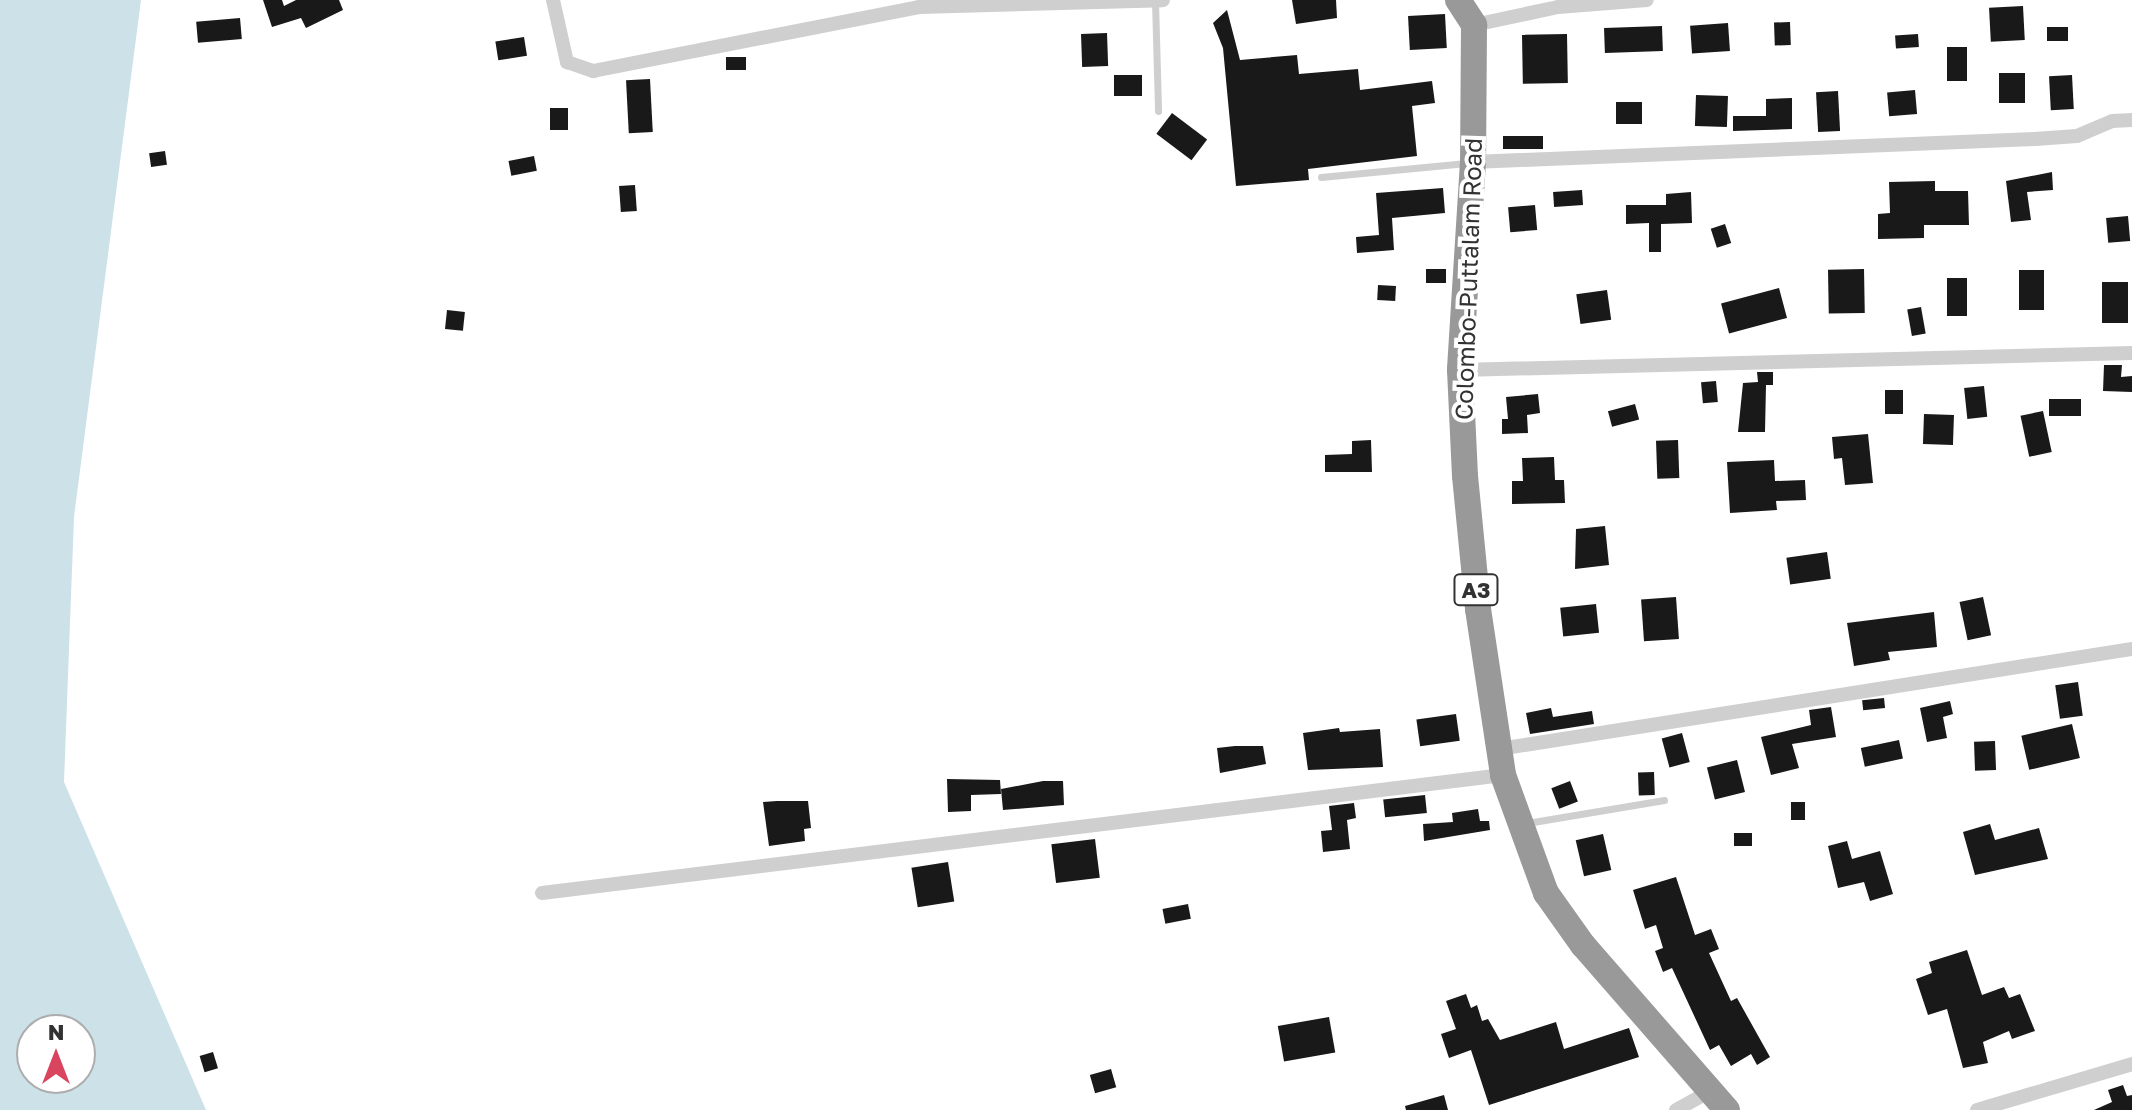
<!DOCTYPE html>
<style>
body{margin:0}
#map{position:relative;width:2132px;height:1110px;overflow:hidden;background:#fff;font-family:"Golos Text",sans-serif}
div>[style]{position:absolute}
.water>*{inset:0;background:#cde1e9}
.building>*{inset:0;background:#191919;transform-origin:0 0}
.lane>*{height:7px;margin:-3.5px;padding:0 3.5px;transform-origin:3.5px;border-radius:3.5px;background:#cfcfcf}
.street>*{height:14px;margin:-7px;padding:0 7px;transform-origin:7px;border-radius:7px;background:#cfcfcf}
.highway>*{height:26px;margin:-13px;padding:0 13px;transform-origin:13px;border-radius:13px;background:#999}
span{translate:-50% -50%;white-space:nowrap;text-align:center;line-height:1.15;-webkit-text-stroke:8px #fff;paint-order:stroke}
.shield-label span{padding:2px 6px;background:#fff;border:2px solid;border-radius:6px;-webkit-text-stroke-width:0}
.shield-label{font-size:22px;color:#323232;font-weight:700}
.street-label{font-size:24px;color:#323232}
.north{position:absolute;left:16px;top:1014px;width:80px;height:80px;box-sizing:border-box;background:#fff;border:2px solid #adadad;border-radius:50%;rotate:0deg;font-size:22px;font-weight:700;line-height:32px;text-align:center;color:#323232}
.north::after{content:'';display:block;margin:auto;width:28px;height:36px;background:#d9445e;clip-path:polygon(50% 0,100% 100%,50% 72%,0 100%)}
</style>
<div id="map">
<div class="water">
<div style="clip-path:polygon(evenodd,0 0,141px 0,74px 517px,64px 782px,206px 1110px,0 1110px,0 0,32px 1030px,80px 1030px,80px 1078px,32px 1078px,32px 1030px)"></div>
</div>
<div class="building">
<div style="clip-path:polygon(263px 0,282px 0,284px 6px,296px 0,339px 0,343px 10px,306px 28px,301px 18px,272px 27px)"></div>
<div style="clip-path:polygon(1292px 0,1336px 0,1337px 18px,1296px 24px)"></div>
<div style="left:2023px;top:6px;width:34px;height:34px;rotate:87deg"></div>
<div style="clip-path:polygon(1227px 10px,1240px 60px,1297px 55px,1299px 74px,1358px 69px,1360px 90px,1432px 81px,1435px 103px,1412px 106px,1417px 156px,1308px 169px,1309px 180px,1236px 186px,1223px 48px,1213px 23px)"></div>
<div style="left:1445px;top:14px;width:34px;height:37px;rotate:87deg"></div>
<div style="left:240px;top:18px;width:21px;height:44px;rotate:85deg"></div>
<div style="left:1790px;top:22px;width:23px;height:16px;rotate:88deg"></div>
<div style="left:1728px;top:23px;width:28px;height:38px;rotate:86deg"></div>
<div style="left:1662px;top:26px;width:25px;height:58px;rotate:88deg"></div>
<div style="left:2068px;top:27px;width:14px;height:21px;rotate:90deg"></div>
<div style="left:1107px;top:33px;width:33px;height:26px;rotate:88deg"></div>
<div style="left:1567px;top:34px;width:49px;height:45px;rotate:89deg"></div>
<div style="left:1918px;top:34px;width:13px;height:23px;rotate:86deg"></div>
<div style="left:524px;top:37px;width:19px;height:29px;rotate:81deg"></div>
<div style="left:1947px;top:47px;width:20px;height:34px"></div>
<div style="left:726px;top:57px;width:20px;height:13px"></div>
<div style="left:1999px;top:73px;width:26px;height:30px"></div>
<div style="left:1142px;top:75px;width:21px;height:28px;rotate:90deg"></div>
<div style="left:2072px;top:75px;width:34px;height:23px;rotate:87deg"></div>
<div style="left:650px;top:79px;width:53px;height:24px;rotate:87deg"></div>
<div style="left:1915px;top:90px;width:24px;height:28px;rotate:85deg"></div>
<div style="left:1838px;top:91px;width:40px;height:22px;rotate:87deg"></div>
<div style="left:1696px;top:95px;width:32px;height:31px;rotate:2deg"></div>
<div style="clip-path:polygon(1792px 98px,1792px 129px,1733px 131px,1733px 116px,1766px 116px,1766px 99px)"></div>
<div style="left:1616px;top:102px;width:26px;height:22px"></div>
<div style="left:550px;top:108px;width:18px;height:22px"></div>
<div style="left:1172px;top:113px;width:44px;height:26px;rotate:37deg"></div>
<div style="left:1543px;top:136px;width:13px;height:40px;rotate:90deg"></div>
<div style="left:165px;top:151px;width:14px;height:16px;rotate:82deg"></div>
<div style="left:534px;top:156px;width:15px;height:26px;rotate:79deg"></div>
<div style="clip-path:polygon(2052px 172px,2053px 190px,2027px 192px,2031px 220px,2011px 222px,2006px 181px)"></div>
<div style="clip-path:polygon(1935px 181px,1935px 191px,1968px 191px,1969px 225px,1924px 225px,1924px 238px,1878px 239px,1878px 214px,1890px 213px,1889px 182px)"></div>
<div style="left:635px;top:185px;width:26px;height:16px;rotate:86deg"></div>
<div style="clip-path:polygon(1443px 188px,1445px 213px,1392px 218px,1394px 250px,1357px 253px,1356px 237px,1379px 235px,1376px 193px)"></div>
<div style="left:1582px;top:190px;width:15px;height:29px;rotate:86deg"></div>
<div style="clip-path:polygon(1691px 192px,1692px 223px,1661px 224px,1661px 252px,1649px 252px,1649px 223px,1626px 224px,1626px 205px,1666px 205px,1666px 194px)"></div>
<div style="left:1535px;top:205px;width:25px;height:27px;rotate:85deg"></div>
<div style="left:2128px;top:216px;width:25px;height:22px;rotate:85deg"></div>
<div style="left:1725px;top:224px;width:20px;height:15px;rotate:72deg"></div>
<div style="left:1446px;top:269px;width:14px;height:20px;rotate:90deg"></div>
<div style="left:1864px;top:269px;width:44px;height:36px;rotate:89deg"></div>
<div style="left:2019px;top:270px;width:25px;height:40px"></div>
<div style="left:1947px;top:278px;width:20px;height:38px"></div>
<div style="left:2102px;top:282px;width:26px;height:41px"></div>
<div style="left:1378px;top:285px;width:18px;height:15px;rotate:3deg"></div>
<div style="left:1779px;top:288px;width:31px;height:60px;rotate:75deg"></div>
<div style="left:1607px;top:290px;width:30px;height:31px;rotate:82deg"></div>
<div style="left:1921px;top:307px;width:27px;height:14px;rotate:80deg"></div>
<div style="left:447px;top:310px;width:18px;height:19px;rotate:6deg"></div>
<div style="clip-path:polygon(2104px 365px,2122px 365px,2121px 377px,2132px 376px,2132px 392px,2103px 391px)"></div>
<div style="clip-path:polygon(1757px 372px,1773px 372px,1773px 385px,1766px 385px,1765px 432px,1738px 432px,1743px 383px,1758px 382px)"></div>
<div style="left:1716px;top:381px;width:21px;height:15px;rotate:85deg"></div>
<div style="left:1984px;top:386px;width:31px;height:20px;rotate:84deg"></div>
<div style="left:1885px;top:390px;width:18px;height:24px"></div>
<div style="clip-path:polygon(1538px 394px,1540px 413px,1527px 415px,1528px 433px,1502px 434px,1502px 419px,1508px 419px,1506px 397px)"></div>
<div style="left:2081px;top:399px;width:17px;height:32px;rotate:90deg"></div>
<div style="left:1635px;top:404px;width:16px;height:28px;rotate:75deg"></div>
<div style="left:2043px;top:411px;width:42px;height:23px;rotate:78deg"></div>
<div style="left:1924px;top:414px;width:30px;height:30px;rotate:2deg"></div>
<div style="clip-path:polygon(1868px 434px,1873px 483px,1845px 485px,1842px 458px,1834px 459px,1832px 437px)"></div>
<div style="clip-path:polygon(1371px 440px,1372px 472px,1325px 472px,1325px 455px,1352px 454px,1352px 441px)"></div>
<div style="left:1678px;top:440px;width:38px;height:22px;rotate:88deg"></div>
<div style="clip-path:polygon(1554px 457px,1555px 480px,1564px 480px,1565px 503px,1512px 504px,1512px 481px,1523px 481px,1522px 458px)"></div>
<div style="clip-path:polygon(1774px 460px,1775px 481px,1805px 480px,1806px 500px,1776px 501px,1777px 510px,1730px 513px,1727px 462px)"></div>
<div style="clip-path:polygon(1605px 526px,1609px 565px,1575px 569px,1576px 529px)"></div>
<div style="left:1827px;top:552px;width:27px;height:41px;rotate:82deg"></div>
<div style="left:1676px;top:597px;width:42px;height:35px;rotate:86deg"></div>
<div style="left:1983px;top:597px;width:39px;height:24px;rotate:78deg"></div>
<div style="left:1596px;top:604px;width:29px;height:36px;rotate:84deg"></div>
<div style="clip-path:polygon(1934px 612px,1937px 647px,1888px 652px,1890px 660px,1854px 666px,1847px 623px)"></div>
<div style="left:2078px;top:682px;width:34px;height:23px;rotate:82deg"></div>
<div style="left:1884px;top:698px;width:10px;height:22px;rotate:84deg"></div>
<div style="clip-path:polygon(1950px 701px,1953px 714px,1943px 717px,1947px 738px,1927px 742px,1920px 708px)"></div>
<div style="clip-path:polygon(1831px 707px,1836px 737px,1792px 744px,1799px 768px,1771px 775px,1761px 737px,1811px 725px,1809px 710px)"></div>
<div style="clip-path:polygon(1551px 708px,1553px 717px,1592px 711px,1594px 724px,1530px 734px,1526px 713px)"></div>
<div style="left:1456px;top:714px;width:27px;height:40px;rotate:82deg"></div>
<div style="left:2072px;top:724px;width:35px;height:52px;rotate:77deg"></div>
<div style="clip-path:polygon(1339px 728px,1340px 732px,1380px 729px,1383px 767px,1308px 770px,1303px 733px)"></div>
<div style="left:1682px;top:733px;width:30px;height:21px;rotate:75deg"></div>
<div style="left:1899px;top:740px;width:19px;height:39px;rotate:78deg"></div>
<div style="left:1995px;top:741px;width:29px;height:21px;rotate:88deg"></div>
<div style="clip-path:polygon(1235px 746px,1263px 746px,1266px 764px,1220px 773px,1217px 748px)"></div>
<div style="left:1737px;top:760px;width:33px;height:31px;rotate:76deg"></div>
<div style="left:1654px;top:772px;width:23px;height:16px;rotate:88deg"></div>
<div style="clip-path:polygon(947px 779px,1000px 780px,1001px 794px,971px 795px,971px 811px,948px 812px)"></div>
<div style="clip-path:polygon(1043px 781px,1063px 781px,1064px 805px,1003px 810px,1001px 789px)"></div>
<div style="left:1570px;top:781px;width:22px;height:20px;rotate:69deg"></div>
<div style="left:1425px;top:795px;width:18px;height:42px;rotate:84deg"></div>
<div style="clip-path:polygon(777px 801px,808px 801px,811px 828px,804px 829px,805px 841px,769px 846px,763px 802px)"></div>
<div style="left:1791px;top:802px;width:14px;height:18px"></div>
<div style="clip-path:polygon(1354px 803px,1356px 818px,1347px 820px,1350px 849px,1323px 852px,1321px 831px,1332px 830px,1329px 806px)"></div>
<div style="clip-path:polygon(1478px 809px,1480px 821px,1489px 821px,1490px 830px,1424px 841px,1423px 824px,1453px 822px,1452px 813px)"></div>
<div style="clip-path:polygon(1990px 824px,1995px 840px,2039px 828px,2048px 859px,1975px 875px,1963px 832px)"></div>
<div style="left:1734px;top:833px;width:18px;height:13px"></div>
<div style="left:1603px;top:834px;width:37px;height:28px;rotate:77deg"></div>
<div style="left:1095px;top:839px;width:39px;height:44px;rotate:83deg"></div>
<div style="clip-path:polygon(1847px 841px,1852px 859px,1880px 851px,1893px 894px,1870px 901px,1864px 882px,1838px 888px,1828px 846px)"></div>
<div style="left:948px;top:862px;width:40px;height:37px;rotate:81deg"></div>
<div style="clip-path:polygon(1676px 877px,1695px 935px,1711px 929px,1719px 949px,1709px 953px,1731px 1001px,1737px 998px,1770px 1057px,1757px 1065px,1751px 1054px,1731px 1066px,1719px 1045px,1710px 1050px,1672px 968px,1663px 972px,1655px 951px,1663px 948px,1656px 925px,1645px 929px,1633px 890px)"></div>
<div style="left:1188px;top:904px;width:15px;height:26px;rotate:79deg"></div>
<div style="clip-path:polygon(1967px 950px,1982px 995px,2004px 987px,2009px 998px,2020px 994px,2035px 1031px,2012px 1039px,2009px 1031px,1983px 1042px,1988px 1063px,1963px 1068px,1947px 1009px,1928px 1015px,1916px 979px,1932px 973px,1929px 962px)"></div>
<div style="clip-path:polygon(1466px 994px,1471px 1008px,1477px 1005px,1482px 1021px,1488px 1019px,1500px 1040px,1556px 1022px,1564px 1049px,1629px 1028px,1639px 1057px,1489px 1105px,1471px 1050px,1449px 1058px,1441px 1034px,1456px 1029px,1446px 1001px)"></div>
<div style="left:1329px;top:1017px;width:36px;height:52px;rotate:80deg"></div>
<div style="left:213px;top:1052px;width:17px;height:14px;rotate:73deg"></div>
<div style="left:1111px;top:1069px;width:19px;height:22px;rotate:74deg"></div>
<div style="clip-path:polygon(2123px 1085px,2127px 1096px,2132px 1095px,2132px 1110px,2094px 1110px,2112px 1102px,2108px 1090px)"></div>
<div style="clip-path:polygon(1444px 1095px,1448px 1110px,1406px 1110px,1405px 1106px)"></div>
</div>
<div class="lane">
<div style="left:1155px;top:1px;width:110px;rotate:88.4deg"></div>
<div style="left:1321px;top:177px;width:146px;rotate:-5.5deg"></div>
<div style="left:1527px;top:823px;width:139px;rotate:-9.5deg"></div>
</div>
<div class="street">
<div style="left:553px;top:0;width:64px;rotate:77.3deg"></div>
<div style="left:567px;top:62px;width:28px;rotate:19deg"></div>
<div style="left:593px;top:71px;width:332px;rotate:-11.1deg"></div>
<div style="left:919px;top:7px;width:244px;rotate:-1.6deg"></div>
<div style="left:1474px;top:25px;width:86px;rotate:-12.1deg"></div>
<div style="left:1558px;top:7px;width:89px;rotate:-4.5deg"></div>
<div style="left:1473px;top:162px;width:562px;rotate:-2.34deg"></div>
<div style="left:2035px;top:139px;width:42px;rotate:-4.1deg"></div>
<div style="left:2077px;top:136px;width:38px;rotate:-23deg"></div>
<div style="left:2112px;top:121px;width:20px;rotate:-3deg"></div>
<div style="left:1460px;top:370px;width:672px;rotate:-1.45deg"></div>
<div style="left:1499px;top:749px;width:641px;rotate:-8.98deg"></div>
<div style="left:542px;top:893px;width:968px;rotate:-7deg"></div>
<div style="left:1676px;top:1110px;width:39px;rotate:-29deg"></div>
<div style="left:1977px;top:1110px;width:162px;rotate:-16.5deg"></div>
</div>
<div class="highway">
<div style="left:1458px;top:0;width:30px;rotate:57deg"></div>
<div style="left:1474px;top:25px;width:137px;rotate:90.4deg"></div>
<div style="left:1473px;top:162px;width:208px;rotate:93.6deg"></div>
<div style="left:1460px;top:370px;width:106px;rotate:87.3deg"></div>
<div style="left:1465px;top:476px;width:134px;rotate:84.4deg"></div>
<div style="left:1478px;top:609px;width:168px;rotate:81.4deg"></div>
<div style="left:1503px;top:775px;width:126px;rotate:70deg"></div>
<div style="left:1546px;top:893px;width:64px;rotate:54.6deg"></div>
<div style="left:1583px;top:945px;width:219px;rotate:48.9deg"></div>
</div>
<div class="shield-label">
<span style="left:1476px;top:590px">A3</span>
</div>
<div class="street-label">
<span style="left:1468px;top:279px;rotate:-88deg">Colombo-Puttalam Road</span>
</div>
<div class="north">N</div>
</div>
